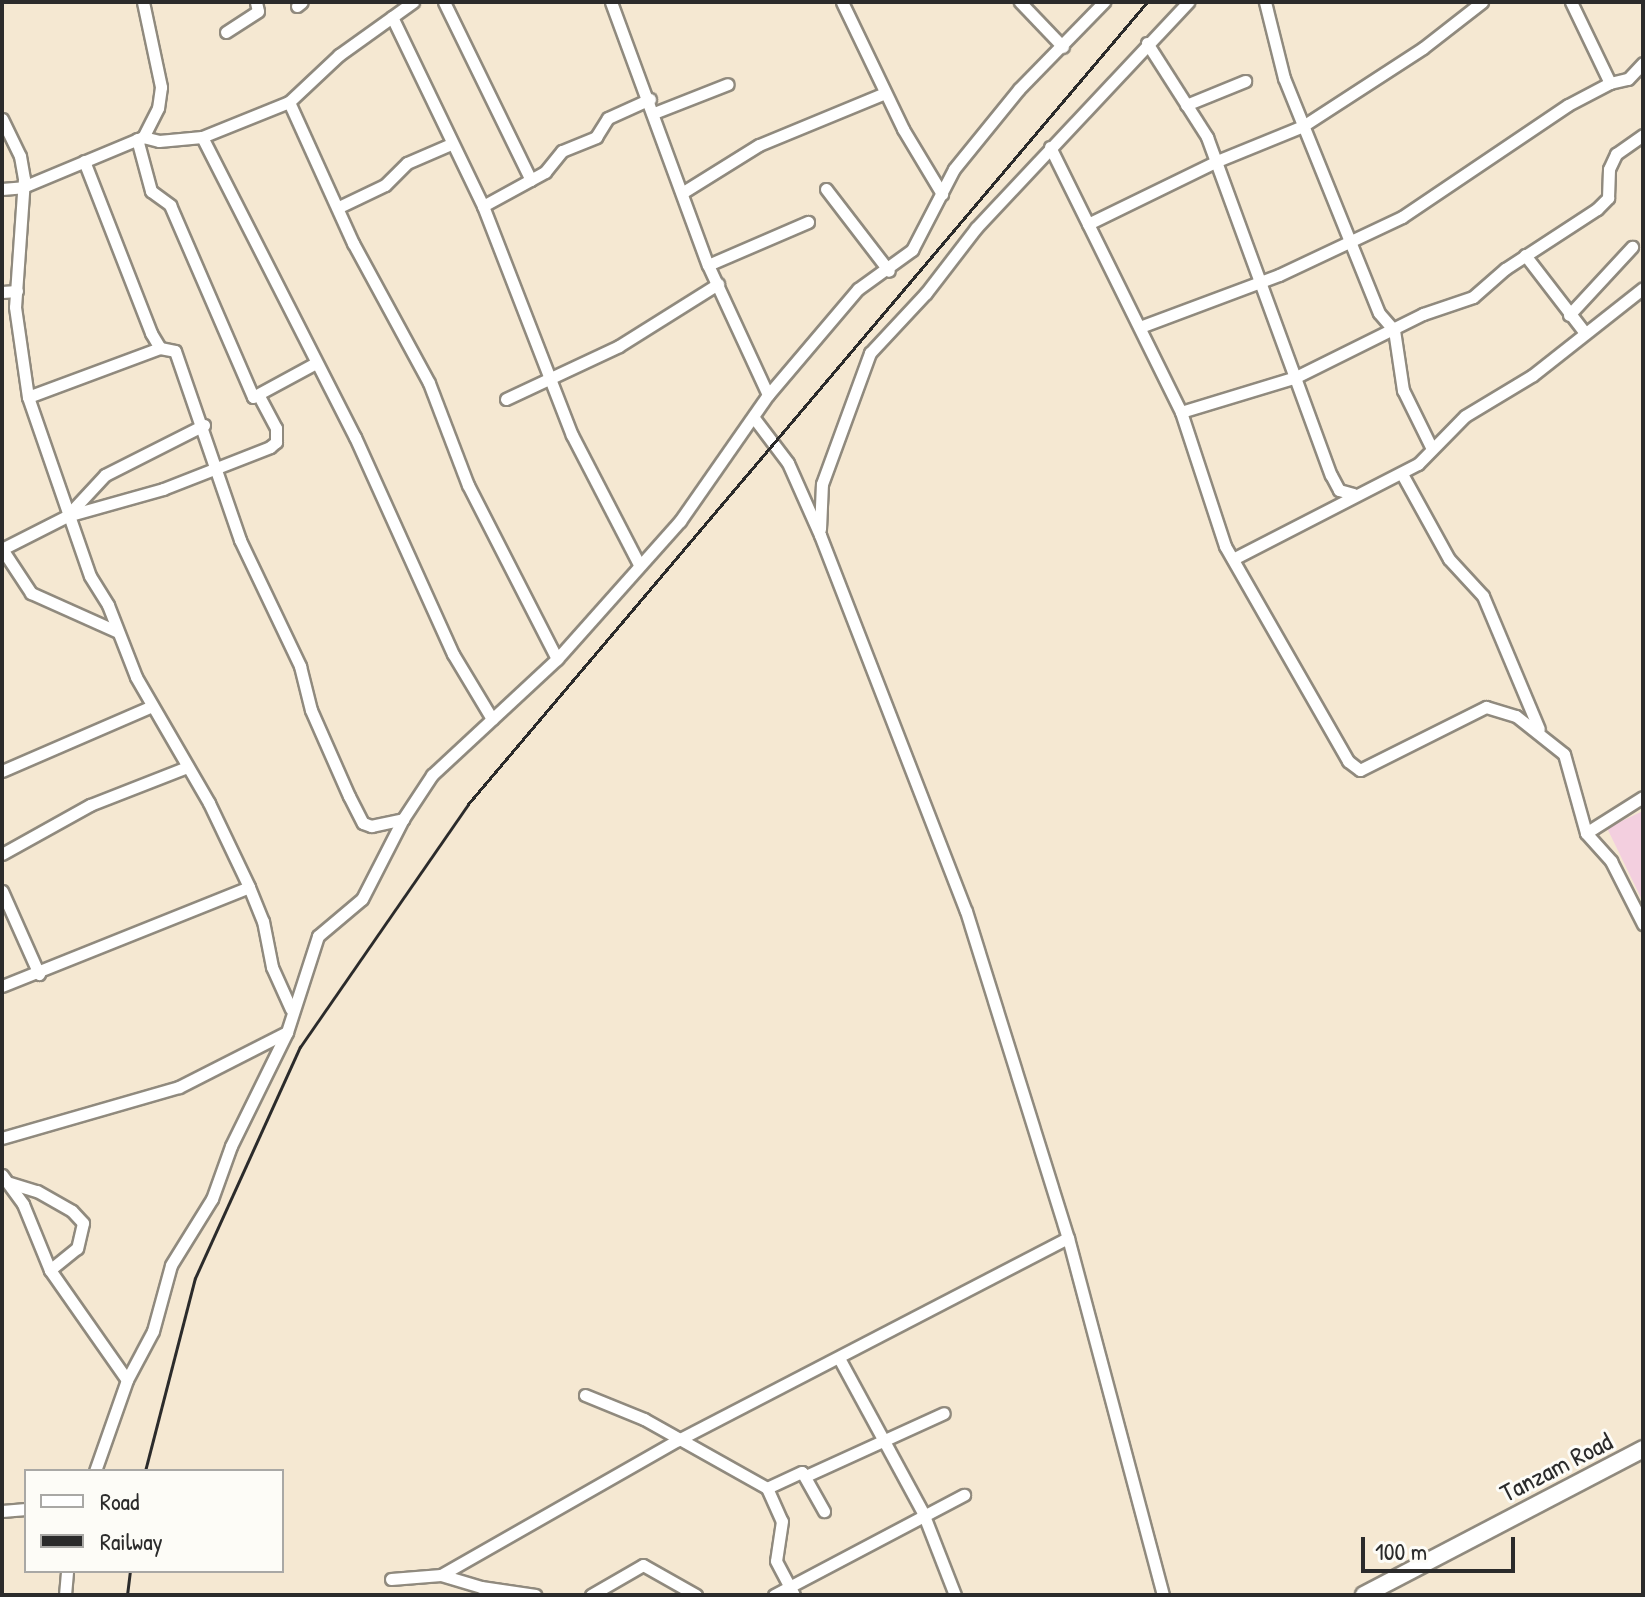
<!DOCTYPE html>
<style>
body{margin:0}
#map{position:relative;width:1645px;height:1597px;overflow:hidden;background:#f5e8d2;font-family:"Patrick Hand",sans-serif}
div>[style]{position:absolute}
.built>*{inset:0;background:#f3cfdf}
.roads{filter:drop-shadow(2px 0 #908a7e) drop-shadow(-2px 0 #908a7e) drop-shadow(0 2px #908a7e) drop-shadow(0 -2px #908a7e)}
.minor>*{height:11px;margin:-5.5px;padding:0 5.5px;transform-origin:5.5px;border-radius:5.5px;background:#fff}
.highway>*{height:16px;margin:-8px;padding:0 8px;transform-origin:8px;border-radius:8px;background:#fff}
.rail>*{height:3px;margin:-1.5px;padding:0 1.5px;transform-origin:1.5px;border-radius:1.5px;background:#2b2b2b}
span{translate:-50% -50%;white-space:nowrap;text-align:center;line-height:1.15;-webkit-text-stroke:6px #fdfcf7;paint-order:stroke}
.street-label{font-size:26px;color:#2b2b2b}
.frame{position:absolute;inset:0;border:4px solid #2b2b2b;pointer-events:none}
.legend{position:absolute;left:24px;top:1469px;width:260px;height:104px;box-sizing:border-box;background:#fdfcf7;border:2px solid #a9a8a5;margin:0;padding:10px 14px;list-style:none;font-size:24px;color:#2b2b2b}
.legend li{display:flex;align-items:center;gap:16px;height:40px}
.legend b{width:40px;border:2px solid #a9a8a5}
.scale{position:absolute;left:1361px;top:1537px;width:154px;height:36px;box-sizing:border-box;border:4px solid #2b2b2b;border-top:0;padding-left:10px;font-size:24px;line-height:28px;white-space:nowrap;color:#2b2b2b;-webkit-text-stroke:6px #fdfcf7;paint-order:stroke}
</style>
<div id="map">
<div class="built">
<div style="clip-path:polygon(1643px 811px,1643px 902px,1607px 828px)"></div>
</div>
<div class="roads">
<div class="minor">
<div style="left:143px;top:2px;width:87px;rotate:78deg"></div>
<div style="left:161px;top:87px;width:21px;rotate:98deg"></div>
<div style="left:158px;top:108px;width:33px;rotate:117deg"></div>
<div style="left:444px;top:2px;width:198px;rotate:64deg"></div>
<div style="left:611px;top:2px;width:280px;rotate:69.8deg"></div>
<div style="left:708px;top:265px;width:143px;rotate:65.2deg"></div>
<div style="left:842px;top:2px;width:141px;rotate:64.3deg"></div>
<div style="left:903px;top:129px;width:76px;rotate:59deg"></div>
<div style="left:1020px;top:2px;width:62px;rotate:46.3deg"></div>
<div style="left:1265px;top:2px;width:78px;rotate:76deg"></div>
<div style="left:1284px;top:78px;width:253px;rotate:68deg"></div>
<div style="left:1379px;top:313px;width:23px;rotate:49deg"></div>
<div style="left:1394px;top:330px;width:61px;rotate:81.5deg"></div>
<div style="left:1403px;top:390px;width:64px;rotate:63.8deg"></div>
<div style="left:297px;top:6px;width:6px;rotate:-39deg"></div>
<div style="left:392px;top:17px;width:210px;rotate:64.3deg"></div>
<div style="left:483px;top:206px;width:246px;rotate:68.8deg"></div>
<div style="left:572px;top:435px;width:145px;rotate:62.6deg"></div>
<div style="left:226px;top:32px;width:38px;rotate:-33deg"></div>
<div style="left:258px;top:11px;width:9px;rotate:-103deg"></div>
<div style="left:1147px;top:43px;width:112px;rotate:57.4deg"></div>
<div style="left:1207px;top:137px;width:360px;rotate:69.9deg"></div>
<div style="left:1331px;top:475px;width:17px;rotate:62deg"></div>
<div style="left:1339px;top:490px;width:15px;rotate:16deg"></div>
<div style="left:1610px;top:83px;width:18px;rotate:-13deg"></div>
<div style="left:1628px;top:79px;width:22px;rotate:-47deg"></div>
<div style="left:289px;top:102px;width:155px;rotate:65.6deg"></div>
<div style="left:353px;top:243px;width:159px;rotate:61.5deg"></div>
<div style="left:429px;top:383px;width:109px;rotate:69.1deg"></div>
<div style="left:468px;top:485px;width:195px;rotate:62.9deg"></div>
<div style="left:1186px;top:105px;width:64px;rotate:-22.1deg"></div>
<div style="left:654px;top:113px;width:79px;rotate:-21.4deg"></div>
<div style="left:2px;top:119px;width:41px;rotate:64.1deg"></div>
<div style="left:20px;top:156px;width:23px;rotate:80deg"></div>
<div style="left:24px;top:179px;width:128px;rotate:94deg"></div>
<div style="left:15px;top:307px;width:91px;rotate:81.8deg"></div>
<div style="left:28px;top:397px;width:189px;rotate:70.9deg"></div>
<div style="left:90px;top:576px;width:34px;rotate:58deg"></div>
<div style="left:108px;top:605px;width:77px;rotate:68.7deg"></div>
<div style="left:136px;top:677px;width:146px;rotate:59.9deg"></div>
<div style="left:209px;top:803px;width:93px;rotate:64.5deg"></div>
<div style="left:249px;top:887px;width:37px;rotate:68deg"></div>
<div style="left:263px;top:921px;width:47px;rotate:78.9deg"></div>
<div style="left:272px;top:967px;width:46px;rotate:65.7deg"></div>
<div style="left:202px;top:137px;width:337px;rotate:63deg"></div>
<div style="left:355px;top:437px;width:238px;rotate:65.7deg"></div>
<div style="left:453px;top:654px;width:76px;rotate:59deg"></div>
<div style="left:137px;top:139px;width:54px;rotate:74.9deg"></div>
<div style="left:151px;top:191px;width:24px;rotate:36deg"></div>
<div style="left:170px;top:205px;width:209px;rotate:66.6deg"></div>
<div style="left:253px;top:397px;width:69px;rotate:-28.4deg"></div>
<div style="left:1050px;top:147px;width:296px;rotate:63.7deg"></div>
<div style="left:1181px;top:412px;width:141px;rotate:71.8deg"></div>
<div style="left:1225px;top:546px;width:248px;rotate:60.2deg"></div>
<div style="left:1348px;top:761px;width:15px;rotate:37deg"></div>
<div style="left:1360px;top:770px;width:141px;rotate:-26.6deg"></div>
<div style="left:1486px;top:707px;width:31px;rotate:17deg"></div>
<div style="left:1516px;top:716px;width:61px;rotate:38.4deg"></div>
<div style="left:1564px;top:754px;width:82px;rotate:74.4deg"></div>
<div style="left:1586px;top:833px;width:38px;rotate:48deg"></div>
<div style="left:1611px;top:861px;width:71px;rotate:63.1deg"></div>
<div style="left:84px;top:161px;width:185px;rotate:68.7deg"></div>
<div style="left:151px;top:333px;width:17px;rotate:59deg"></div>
<div style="left:160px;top:348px;width:15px;rotate:11deg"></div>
<div style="left:175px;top:351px;width:200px;rotate:71deg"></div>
<div style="left:240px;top:540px;width:140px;rotate:64.5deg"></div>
<div style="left:300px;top:666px;width:45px;rotate:76deg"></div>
<div style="left:311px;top:710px;width:94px;rotate:66.2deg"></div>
<div style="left:349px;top:796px;width:30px;rotate:63deg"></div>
<div style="left:363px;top:823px;width:9px;rotate:21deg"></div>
<div style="left:371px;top:826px;width:33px;rotate:-12deg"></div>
<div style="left:2px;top:189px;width:21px;rotate:-5deg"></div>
<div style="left:23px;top:187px;width:130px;rotate:-22.6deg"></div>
<div style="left:143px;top:137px;width:16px;rotate:14deg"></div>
<div style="left:159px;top:141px;width:43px;rotate:-5.3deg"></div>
<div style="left:202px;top:137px;width:94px;rotate:-21.9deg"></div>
<div style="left:289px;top:102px;width:69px;rotate:-43.2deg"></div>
<div style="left:339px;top:55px;width:91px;rotate:-35.6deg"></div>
<div style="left:826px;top:189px;width:103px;rotate:52.5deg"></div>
<div style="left:685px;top:191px;width:87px;rotate:-31.9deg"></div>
<div style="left:759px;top:145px;width:136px;rotate:-22.4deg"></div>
<div style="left:483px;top:206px;width:71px;rotate:-28.7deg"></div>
<div style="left:545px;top:172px;width:27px;rotate:-51deg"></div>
<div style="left:562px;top:151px;width:37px;rotate:-22deg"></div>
<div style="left:596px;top:137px;width:22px;rotate:-58deg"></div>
<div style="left:608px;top:118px;width:46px;rotate:-24.3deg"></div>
<div style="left:339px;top:207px;width:51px;rotate:-25.6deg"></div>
<div style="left:385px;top:185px;width:31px;rotate:-45deg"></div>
<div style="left:407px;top:163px;width:48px;rotate:-23.4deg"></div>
<div style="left:1088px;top:224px;width:144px;rotate:-26deg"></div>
<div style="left:1217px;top:161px;width:93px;rotate:-22.1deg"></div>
<div style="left:1303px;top:126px;width:143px;rotate:-33deg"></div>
<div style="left:1423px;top:48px;width:75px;rotate:-37.9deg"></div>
<div style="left:1525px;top:255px;width:98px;rotate:52.4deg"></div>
<div style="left:708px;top:265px;width:109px;rotate:-23.3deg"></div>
<div style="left:2px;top:292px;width:15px;rotate:-4deg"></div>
<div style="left:1569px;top:315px;width:93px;rotate:-47.2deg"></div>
<div style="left:1140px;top:327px;width:148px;rotate:-20.5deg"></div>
<div style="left:1279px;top:275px;width:136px;rotate:-25.2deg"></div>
<div style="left:1402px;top:217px;width:200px;rotate:-34deg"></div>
<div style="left:1568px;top:105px;width:47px;rotate:-27.6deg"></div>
<div style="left:1610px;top:83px;width:90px;rotate:-115.7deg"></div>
<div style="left:28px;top:397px;width:141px;rotate:-20.4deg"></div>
<div style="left:506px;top:399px;width:125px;rotate:-25.1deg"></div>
<div style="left:619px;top:346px;width:117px;rotate:-32.1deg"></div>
<div style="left:1181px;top:412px;width:120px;rotate:-16.9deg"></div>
<div style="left:1296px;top:377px;width:142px;rotate:-26.4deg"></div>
<div style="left:1423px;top:314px;width:53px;rotate:-18.8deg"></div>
<div style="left:1473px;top:297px;width:43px;rotate:-41.2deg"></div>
<div style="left:1505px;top:269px;width:110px;rotate:-33.1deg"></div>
<div style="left:1597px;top:209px;width:16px;rotate:-45deg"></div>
<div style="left:1608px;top:198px;width:29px;rotate:-88deg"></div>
<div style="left:1609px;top:169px;width:17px;rotate:-65deg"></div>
<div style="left:1616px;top:154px;width:33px;rotate:-35deg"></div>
<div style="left:754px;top:418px;width:56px;rotate:52.9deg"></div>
<div style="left:788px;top:463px;width:79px;rotate:66deg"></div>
<div style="left:820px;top:535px;width:403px;rotate:68.8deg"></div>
<div style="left:966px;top:911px;width:343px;rotate:72.7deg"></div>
<div style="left:1068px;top:1238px;width:369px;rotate:75.1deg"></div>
<div style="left:1402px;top:474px;width:97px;rotate:61.1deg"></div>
<div style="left:1449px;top:559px;width:50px;rotate:47.4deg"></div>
<div style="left:1483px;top:596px;width:144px;rotate:67.2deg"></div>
<div style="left:67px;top:516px;width:56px;rotate:-47.2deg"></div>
<div style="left:105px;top:475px;width:111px;rotate:-26.8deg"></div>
<div style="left:820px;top:529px;width:45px;rotate:-87.5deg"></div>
<div style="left:822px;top:484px;width:140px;rotate:-69.9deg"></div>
<div style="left:870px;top:353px;width:82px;rotate:-47deg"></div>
<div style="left:926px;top:293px;width:82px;rotate:-52.4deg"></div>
<div style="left:976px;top:228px;width:310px;rotate:-46.8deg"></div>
<div style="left:2px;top:549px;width:73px;rotate:-26.9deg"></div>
<div style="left:67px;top:516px;width:100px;rotate:-15.7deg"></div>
<div style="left:163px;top:489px;width:115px;rotate:-21.4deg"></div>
<div style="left:270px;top:447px;width:8px;rotate:-40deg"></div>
<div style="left:276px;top:442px;width:14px;rotate:-90deg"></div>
<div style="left:276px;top:428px;width:36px;rotate:-118deg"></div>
<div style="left:2px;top:549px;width:53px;rotate:56.6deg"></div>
<div style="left:31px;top:593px;width:93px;rotate:24.1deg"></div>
<div style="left:1233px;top:559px;width:208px;rotate:-27.2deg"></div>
<div style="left:1418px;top:464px;width:67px;rotate:-45.6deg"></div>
<div style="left:1465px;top:416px;width:79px;rotate:-31.1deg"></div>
<div style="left:1533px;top:375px;width:140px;rotate:-38.3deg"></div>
<div style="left:2px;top:771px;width:163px;rotate:-23.4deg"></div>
<div style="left:1586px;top:833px;width:67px;rotate:-32.3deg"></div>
<div style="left:2px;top:854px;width:101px;rotate:-29.1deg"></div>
<div style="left:90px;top:805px;width:104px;rotate:-21.4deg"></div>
<div style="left:2px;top:891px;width:91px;rotate:66deg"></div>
<div style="left:2px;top:986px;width:266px;rotate:-21.8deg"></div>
<div style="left:2px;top:1138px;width:184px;rotate:-16.1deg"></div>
<div style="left:179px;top:1087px;width:121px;rotate:-27deg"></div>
<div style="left:2px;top:1175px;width:36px;rotate:54deg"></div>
<div style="left:23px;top:1204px;width:71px;rotate:67.8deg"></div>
<div style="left:50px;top:1270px;width:134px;rotate:55deg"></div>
<div style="left:10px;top:1183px;width:28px;rotate:17deg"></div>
<div style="left:37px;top:1191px;width:40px;rotate:29.7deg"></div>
<div style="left:72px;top:1211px;width:16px;rotate:47deg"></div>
<div style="left:83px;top:1223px;width:26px;rotate:103deg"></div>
<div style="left:77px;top:1248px;width:35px;rotate:141deg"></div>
<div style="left:840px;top:1360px;width:174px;rotate:61.5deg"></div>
<div style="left:923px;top:1513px;width:88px;rotate:68.7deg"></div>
<div style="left:585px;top:1395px;width:64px;rotate:22.1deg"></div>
<div style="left:644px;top:1419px;width:141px;rotate:29.3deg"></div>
<div style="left:767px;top:1488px;width:36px;rotate:66deg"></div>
<div style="left:782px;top:1521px;width:40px;rotate:98.5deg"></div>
<div style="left:776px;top:1561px;width:38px;rotate:62deg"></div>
<div style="left:95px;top:1471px;width:96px;rotate:-70.6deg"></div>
<div style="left:127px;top:1380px;width:55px;rotate:-62deg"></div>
<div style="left:153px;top:1331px;width:68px;rotate:-74.7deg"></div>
<div style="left:171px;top:1265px;width:78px;rotate:-58.2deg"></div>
<div style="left:212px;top:1199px;width:56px;rotate:-70.3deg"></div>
<div style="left:231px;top:1146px;width:127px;rotate:-63.8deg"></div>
<div style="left:287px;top:1032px;width:101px;rotate:-72.1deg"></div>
<div style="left:318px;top:936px;width:57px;rotate:-40.1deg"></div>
<div style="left:362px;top:899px;width:90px;rotate:-62.9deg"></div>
<div style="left:403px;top:819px;width:53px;rotate:-56.6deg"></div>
<div style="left:432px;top:775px;width:171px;rotate:-42.9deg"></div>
<div style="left:557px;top:659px;width:185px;rotate:-48.3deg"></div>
<div style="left:680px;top:521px;width:154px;rotate:-55.1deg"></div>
<div style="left:768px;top:395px;width:139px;rotate:-49.7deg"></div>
<div style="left:858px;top:289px;width:67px;rotate:-35.8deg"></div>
<div style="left:912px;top:250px;width:91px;rotate:-62.6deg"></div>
<div style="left:954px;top:169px;width:103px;rotate:-50.9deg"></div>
<div style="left:1019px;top:89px;width:122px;rotate:-45.7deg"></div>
<div style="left:808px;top:1475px;width:149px;rotate:-24.5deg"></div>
<div style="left:767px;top:1488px;width:38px;rotate:-25deg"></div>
<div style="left:802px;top:1472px;width:45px;rotate:60.6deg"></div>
<div style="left:2px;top:1511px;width:24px;rotate:-5deg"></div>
<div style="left:441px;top:1575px;width:42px;rotate:16.7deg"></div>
<div style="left:481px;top:1587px;width:55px;rotate:8.4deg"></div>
<div style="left:391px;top:1579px;width:50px;rotate:-4.6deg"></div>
<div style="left:441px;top:1575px;width:273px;rotate:-29.7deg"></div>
<div style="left:678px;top:1440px;width:439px;rotate:-27.4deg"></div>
<div style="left:65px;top:1595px;width:24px;rotate:-85deg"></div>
<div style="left:591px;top:1595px;width:60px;rotate:-30deg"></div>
<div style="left:643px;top:1565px;width:61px;rotate:29.5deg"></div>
<div style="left:774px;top:1595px;width:215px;rotate:-27.8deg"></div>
</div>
<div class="highway">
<div style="left:1364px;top:1595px;width:315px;rotate:-27.6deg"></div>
</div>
</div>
<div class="rail">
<div style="left:145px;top:1471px;width:199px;rotate:-75.5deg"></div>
<div style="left:195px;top:1278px;width:254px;rotate:-65.6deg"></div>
<div style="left:300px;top:1047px;width:295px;rotate:-55.3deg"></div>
<div style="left:468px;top:804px;width:1051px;rotate:-49.75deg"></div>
<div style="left:127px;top:1595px;width:24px;rotate:-83deg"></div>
</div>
<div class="street-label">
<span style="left:1556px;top:1467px;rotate:-27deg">Tanzam Road</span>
</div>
<div class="frame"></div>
<ul class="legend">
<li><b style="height:10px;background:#fff"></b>Road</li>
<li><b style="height:10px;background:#2b2b2b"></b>Railway</li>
</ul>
<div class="scale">100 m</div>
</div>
